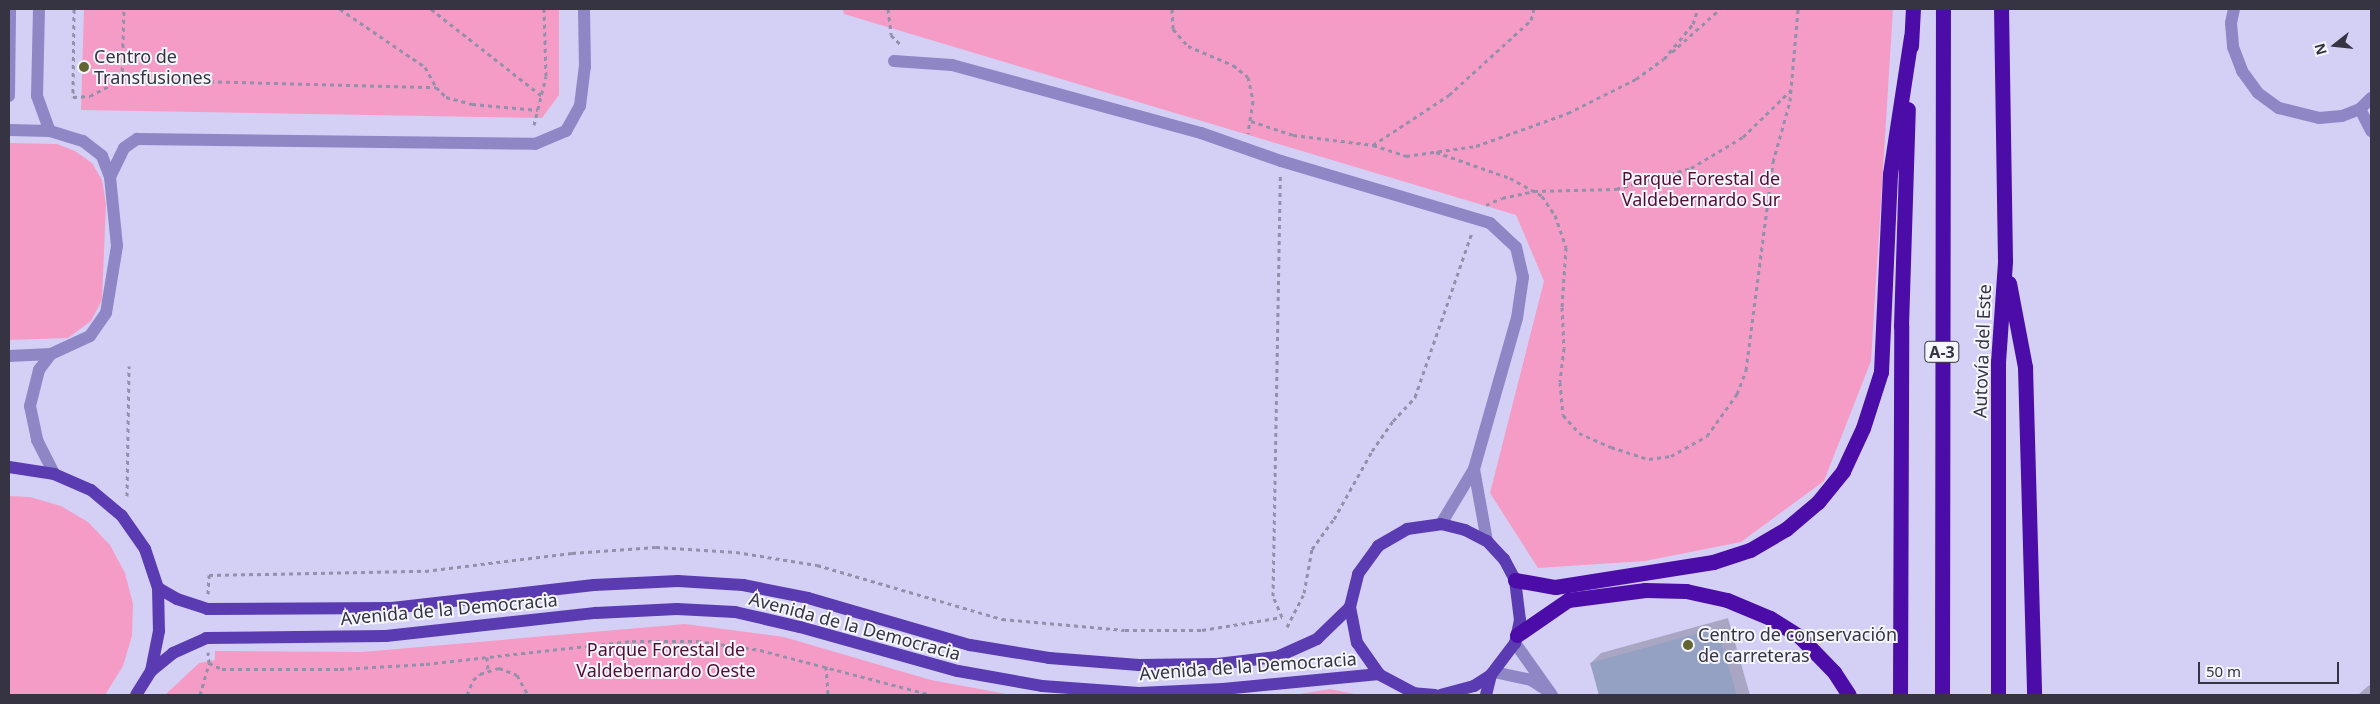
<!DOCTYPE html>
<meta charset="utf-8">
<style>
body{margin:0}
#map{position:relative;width:2380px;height:704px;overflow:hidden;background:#d4d0f5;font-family:"Noto Sans",sans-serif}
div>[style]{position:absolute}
.green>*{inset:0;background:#f59cc6}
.shadow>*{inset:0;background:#0003}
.building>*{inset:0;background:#95a1c3}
.path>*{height:3px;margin-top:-1.5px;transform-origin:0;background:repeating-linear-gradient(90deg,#9390ab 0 4px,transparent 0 8px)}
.minor>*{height:12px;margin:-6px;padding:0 6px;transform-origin:6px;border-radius:6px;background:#8f86c6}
.major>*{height:12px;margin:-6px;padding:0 6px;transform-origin:6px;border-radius:6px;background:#5b3bb2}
.highway>*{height:15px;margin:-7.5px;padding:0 7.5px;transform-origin:7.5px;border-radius:7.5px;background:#4b0ca8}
.dots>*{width:14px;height:14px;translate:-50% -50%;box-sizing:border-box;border:2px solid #f5f5fc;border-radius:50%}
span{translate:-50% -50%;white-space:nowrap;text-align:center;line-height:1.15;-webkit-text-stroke:4px #f5f5fc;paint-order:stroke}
.shield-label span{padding:1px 4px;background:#f5f5fc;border:1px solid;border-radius:4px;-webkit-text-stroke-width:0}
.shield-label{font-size:16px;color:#363443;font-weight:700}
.poi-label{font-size:18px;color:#363443}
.left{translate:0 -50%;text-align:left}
.park-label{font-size:18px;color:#530e36}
.street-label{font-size:18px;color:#363443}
.frame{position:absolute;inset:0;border:10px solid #363443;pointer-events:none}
.north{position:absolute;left:2310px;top:20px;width:50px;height:50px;-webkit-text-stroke:4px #f5f5fc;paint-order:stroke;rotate:254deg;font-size:14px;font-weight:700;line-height:20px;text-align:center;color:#363443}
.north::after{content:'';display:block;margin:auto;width:18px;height:22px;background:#363443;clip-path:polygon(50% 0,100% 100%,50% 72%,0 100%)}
.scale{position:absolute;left:2198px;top:662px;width:141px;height:22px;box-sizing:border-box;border:2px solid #363443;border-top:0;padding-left:6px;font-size:15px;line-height:18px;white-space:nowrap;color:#363443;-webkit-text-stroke:4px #f5f5fc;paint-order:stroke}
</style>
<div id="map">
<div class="green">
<div style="clip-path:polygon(84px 9px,559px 9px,559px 95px,542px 118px,81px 110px)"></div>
<div style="clip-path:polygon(843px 9px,1893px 9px,1871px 361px,1824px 481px,1741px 542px,1645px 561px,1538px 568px,1490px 493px,1544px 281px,1516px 215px,844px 14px)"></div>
<div style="clip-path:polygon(9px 143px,57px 144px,75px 151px,92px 163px,102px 180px,106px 204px,102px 300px,91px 321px,68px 338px,9px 340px)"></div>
<div style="clip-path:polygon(9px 496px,30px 497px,61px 506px,88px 522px,110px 545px,125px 573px,133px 604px,132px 636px,123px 666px,105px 695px,9px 695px)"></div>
<div style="clip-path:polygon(685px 624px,784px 637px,931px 680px,1012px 695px,165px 695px,199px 663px,215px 660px,215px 651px,362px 652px)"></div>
<div style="clip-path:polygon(1330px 689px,1359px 695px,1294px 695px)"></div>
</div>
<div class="shadow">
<div style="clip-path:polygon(1728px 618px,1750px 695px,1600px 695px,1591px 663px,1601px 653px)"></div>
<div style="clip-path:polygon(2371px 685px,2371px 695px,2358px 695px,2368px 686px)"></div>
</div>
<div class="building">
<div style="clip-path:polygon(1717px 628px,1737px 695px,1599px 695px,1590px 663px)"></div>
</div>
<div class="path">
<div style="left:74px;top:9px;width:88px;rotate:90.7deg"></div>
<div style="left:73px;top:97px;width:17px;rotate:-3deg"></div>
<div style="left:90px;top:96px;width:36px;rotate:-28deg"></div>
<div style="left:122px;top:79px;width:314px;rotate:1.5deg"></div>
<div style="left:340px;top:9px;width:103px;rotate:34.3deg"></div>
<div style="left:425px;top:67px;width:23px;rotate:61deg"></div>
<div style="left:436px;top:87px;width:14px;rotate:45deg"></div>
<div style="left:446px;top:97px;width:27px;rotate:15deg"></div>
<div style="left:472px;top:104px;width:66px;rotate:5.2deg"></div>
<div style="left:431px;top:9px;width:141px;rotate:38.1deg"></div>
<div style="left:888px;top:9px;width:26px;rotate:83deg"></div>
<div style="left:891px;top:35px;width:16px;rotate:45deg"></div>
<div style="left:1172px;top:9px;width:20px;rotate:87deg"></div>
<div style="left:1173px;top:29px;width:23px;rotate:49deg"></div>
<div style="left:1188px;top:46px;width:49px;rotate:22.9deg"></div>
<div style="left:1233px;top:65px;width:19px;rotate:39deg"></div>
<div style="left:1248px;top:77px;width:25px;rotate:78deg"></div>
<div style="left:1253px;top:101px;width:33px;rotate:99deg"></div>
<div style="left:1672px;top:52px;width:64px;rotate:-41.9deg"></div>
<div style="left:122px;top:79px;width:70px;rotate:-88.4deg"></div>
<div style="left:1251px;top:121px;width:44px;rotate:18.4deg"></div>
<div style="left:1293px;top:135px;width:81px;rotate:7.1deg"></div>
<div style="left:1373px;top:145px;width:91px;rotate:-33.3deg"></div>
<div style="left:1449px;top:95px;width:111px;rotate:-42.4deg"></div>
<div style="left:1531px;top:20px;width:11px;rotate:-75deg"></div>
<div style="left:534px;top:125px;width:50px;rotate:-76.2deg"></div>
<div style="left:546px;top:76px;width:67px;rotate:-91.7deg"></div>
<div style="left:1373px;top:145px;width:35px;rotate:18deg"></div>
<div style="left:1406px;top:156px;width:71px;rotate:-8.1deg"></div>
<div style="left:1476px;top:146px;width:98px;rotate:-19.7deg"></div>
<div style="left:1568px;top:113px;width:76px;rotate:-26.6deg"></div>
<div style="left:1636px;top:79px;width:34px;rotate:-36deg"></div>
<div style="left:1664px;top:59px;width:45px;rotate:-50.4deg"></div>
<div style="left:1693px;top:24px;width:16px;rotate:-72deg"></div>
<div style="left:1436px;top:152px;width:78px;rotate:19.4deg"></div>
<div style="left:1510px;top:178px;width:37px;rotate:29deg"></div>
<div style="left:1542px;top:196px;width:23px;rotate:56deg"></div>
<div style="left:1555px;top:215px;width:34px;rotate:71deg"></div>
<div style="left:1566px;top:247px;width:60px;rotate:93.8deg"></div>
<div style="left:1562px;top:307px;width:41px;rotate:87.2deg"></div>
<div style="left:1564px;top:348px;width:34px;rotate:97deg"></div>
<div style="left:1560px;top:382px;width:33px;rotate:85deg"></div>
<div style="left:1563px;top:415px;width:24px;rotate:48deg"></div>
<div style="left:1579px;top:433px;width:35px;rotate:24deg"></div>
<div style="left:1611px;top:447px;width:40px;rotate:18deg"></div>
<div style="left:1649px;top:459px;width:22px;rotate:-8deg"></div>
<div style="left:1671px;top:456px;width:41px;rotate:-29.1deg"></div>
<div style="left:1707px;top:436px;width:52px;rotate:-54.5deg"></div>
<div style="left:1737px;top:394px;width:26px;rotate:-69deg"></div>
<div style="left:1746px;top:370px;width:210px;rotate:-82.6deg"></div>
<div style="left:1773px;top:162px;width:63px;rotate:-74.4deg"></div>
<div style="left:1790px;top:101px;width:92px;rotate:-85deg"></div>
<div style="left:1486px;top:205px;width:17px;rotate:-24deg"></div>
<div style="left:1502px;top:198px;width:33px;rotate:-12deg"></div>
<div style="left:1534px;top:191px;width:82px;rotate:-1.4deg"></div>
<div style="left:1616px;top:189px;width:78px;rotate:-15.6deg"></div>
<div style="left:1691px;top:168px;width:61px;rotate:-30.8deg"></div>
<div style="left:1743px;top:137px;width:66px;rotate:-44.4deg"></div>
<div style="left:127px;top:496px;width:130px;rotate:-89.1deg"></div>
<div style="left:208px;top:594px;width:19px;rotate:-87deg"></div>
<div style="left:209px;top:575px;width:216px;rotate:-1.1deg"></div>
<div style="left:425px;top:571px;width:148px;rotate:-7deg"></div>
<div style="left:572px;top:553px;width:84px;rotate:-4.1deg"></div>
<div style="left:656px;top:547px;width:80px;rotate:3.6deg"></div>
<div style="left:736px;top:552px;width:82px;rotate:9.1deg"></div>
<div style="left:817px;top:565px;width:193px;rotate:16.3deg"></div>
<div style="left:1002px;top:619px;width:123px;rotate:5.1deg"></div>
<div style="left:1125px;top:630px;width:77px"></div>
<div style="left:1202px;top:630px;width:81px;rotate:-9.2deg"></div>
<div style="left:1282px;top:617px;width:23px;rotate:-113deg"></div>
<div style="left:1273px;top:596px;width:420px;rotate:-89deg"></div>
<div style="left:1287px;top:627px;width:38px;rotate:-63deg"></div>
<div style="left:1304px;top:593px;width:45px;rotate:-79.7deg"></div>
<div style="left:1312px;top:549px;width:37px;rotate:-54deg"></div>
<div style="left:1334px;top:519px;width:78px;rotate:-60.8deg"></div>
<div style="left:1372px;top:451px;width:37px;rotate:-55deg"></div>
<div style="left:1393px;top:421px;width:33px;rotate:-47deg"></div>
<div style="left:1415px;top:397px;width:175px;rotate:-70.9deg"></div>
<div style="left:487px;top:657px;width:13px;rotate:86deg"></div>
<div style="left:209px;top:663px;width:14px;rotate:25deg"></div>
<div style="left:222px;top:669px;width:118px"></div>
<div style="left:340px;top:669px;width:86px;rotate:-3.3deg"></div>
<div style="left:426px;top:664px;width:207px;rotate:-6.4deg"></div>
<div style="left:632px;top:641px;width:65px"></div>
<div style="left:697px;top:641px;width:64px;rotate:8.1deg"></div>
<div style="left:760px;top:650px;width:178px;rotate:14.7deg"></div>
<div style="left:826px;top:666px;width:29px;rotate:86deg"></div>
<div style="left:200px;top:695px;width:33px;rotate:-74deg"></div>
<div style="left:209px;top:663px;width:11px;rotate:-95deg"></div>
<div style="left:467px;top:695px;width:16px;rotate:-68deg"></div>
<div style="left:473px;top:680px;width:9px;rotate:-41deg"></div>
<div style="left:480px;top:674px;width:20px;rotate:-18deg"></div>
<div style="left:499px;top:668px;width:19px;rotate:21deg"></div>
<div style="left:517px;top:675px;width:23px;rotate:61deg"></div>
<div style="left:622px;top:695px;width:69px"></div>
</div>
<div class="minor">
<div style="left:39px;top:9px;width:87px;rotate:91.3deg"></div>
<div style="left:37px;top:96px;width:37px;rotate:70deg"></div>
<div style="left:2234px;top:9px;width:14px;rotate:102deg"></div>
<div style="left:2231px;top:23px;width:24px;rotate:85deg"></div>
<div style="left:2233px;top:47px;width:26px;rotate:69deg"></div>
<div style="left:2242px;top:71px;width:27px;rotate:54deg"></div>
<div style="left:2258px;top:93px;width:26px;rotate:36deg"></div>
<div style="left:2279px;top:108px;width:41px;rotate:14deg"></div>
<div style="left:2319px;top:118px;width:23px;rotate:-5deg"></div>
<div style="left:2342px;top:116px;width:19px;rotate:-21deg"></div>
<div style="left:2360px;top:109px;width:16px;rotate:-45deg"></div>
<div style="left:894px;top:61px;width:58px;rotate:3.9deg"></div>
<div style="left:952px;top:65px;width:258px;rotate:15.3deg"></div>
<div style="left:1201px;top:133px;width:85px;rotate:19.3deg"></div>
<div style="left:1281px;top:161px;width:218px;rotate:16.5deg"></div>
<div style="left:1490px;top:223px;width:35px;rotate:43deg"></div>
<div style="left:1516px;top:247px;width:31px;rotate:77deg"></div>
<div style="left:1523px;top:277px;width:41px;rotate:98.3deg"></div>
<div style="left:1517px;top:318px;width:157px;rotate:105.9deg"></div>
<div style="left:1474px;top:469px;width:64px;rotate:121deg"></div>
<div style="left:9px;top:96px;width:87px;rotate:-89.3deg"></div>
<div style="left:2360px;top:109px;width:25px;rotate:63deg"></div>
<div style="left:9px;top:130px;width:41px;rotate:1.4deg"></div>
<div style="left:50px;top:131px;width:34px;rotate:17deg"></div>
<div style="left:83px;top:141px;width:24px;rotate:38deg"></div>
<div style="left:102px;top:156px;width:22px;rotate:69deg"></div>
<div style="left:110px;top:177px;width:69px;rotate:84.2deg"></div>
<div style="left:117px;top:246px;width:68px;rotate:99.3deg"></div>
<div style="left:106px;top:313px;width:28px;rotate:125deg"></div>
<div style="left:90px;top:336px;width:43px;rotate:155.2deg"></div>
<div style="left:51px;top:354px;width:42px;rotate:177.3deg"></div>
<div style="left:110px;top:177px;width:32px;rotate:-64deg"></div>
<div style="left:124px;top:148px;width:16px;rotate:-35deg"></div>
<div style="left:137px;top:139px;width:398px;rotate:0.7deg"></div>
<div style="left:535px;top:144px;width:34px;rotate:-23deg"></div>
<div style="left:566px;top:131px;width:29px;rotate:-61deg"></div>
<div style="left:580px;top:106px;width:39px;rotate:-83deg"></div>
<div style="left:585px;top:67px;width:58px;rotate:-91deg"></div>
<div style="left:51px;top:354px;width:20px;rotate:127deg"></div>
<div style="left:39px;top:370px;width:37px;rotate:104deg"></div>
<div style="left:30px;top:406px;width:35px;rotate:78deg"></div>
<div style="left:37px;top:440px;width:38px;rotate:63deg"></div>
<div style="left:1474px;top:469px;width:73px;rotate:79.8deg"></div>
<div style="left:1515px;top:643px;width:64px;rotate:54.6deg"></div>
<div style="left:1494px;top:672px;width:38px;rotate:12deg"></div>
<div style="left:1531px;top:680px;width:17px;rotate:33deg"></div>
</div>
<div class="major">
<div style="left:9px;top:467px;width:46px;rotate:8.8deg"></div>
<div style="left:54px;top:474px;width:40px;rotate:23.4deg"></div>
<div style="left:91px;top:490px;width:40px;rotate:40deg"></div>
<div style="left:122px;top:516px;width:40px;rotate:55.1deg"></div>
<div style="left:145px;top:549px;width:41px;rotate:71.6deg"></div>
<div style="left:158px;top:588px;width:43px;rotate:88.7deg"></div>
<div style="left:159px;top:631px;width:41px;rotate:101.3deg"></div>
<div style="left:151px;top:671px;width:28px;rotate:122deg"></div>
<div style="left:158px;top:588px;width:22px;rotate:30deg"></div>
<div style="left:177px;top:599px;width:32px;rotate:18deg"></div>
<div style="left:207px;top:609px;width:185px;rotate:-0.3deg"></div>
<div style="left:392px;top:608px;width:203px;rotate:-6.5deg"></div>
<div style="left:594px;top:585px;width:84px;rotate:-2.7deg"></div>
<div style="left:678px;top:581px;width:65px;rotate:3.5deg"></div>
<div style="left:743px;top:585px;width:66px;rotate:11.3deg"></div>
<div style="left:808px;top:598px;width:169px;rotate:16.2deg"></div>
<div style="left:970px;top:645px;width:80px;rotate:9.3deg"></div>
<div style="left:1049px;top:658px;width:90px;rotate:4.4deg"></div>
<div style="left:1139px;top:665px;width:78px;rotate:-0.7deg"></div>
<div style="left:1217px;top:664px;width:60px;rotate:-6.7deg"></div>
<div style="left:1277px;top:657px;width:44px;rotate:-24.2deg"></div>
<div style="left:1317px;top:639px;width:46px;rotate:-44.1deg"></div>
<div style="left:151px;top:671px;width:28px;rotate:-39deg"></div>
<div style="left:173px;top:653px;width:36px;rotate:-24deg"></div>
<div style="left:206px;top:638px;width:180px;rotate:-0.6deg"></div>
<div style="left:386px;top:636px;width:211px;rotate:-6.3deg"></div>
<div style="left:596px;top:613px;width:81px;rotate:-2.8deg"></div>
<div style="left:677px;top:609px;width:58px;rotate:3deg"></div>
<div style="left:735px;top:612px;width:67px;rotate:13deg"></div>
<div style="left:800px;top:627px;width:164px;rotate:15.6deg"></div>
<div style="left:958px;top:671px;width:85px;rotate:10.1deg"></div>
<div style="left:1042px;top:686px;width:97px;rotate:4.1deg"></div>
<div style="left:1139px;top:693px;width:84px;rotate:-2.7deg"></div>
<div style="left:1223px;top:689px;width:157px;rotate:-5.5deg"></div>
<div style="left:1435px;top:695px;width:21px;rotate:-175deg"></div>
<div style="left:1414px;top:693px;width:40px;rotate:-152deg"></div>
<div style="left:1379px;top:674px;width:38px;rotate:-125deg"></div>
<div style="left:1357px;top:643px;width:37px;rotate:-101deg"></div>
<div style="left:1350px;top:607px;width:34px;rotate:-76deg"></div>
<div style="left:1358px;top:574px;width:34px;rotate:-54deg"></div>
<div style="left:1378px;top:546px;width:34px;rotate:-30deg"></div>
<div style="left:1407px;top:529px;width:34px;rotate:-8deg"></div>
<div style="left:1441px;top:524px;width:25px;rotate:14deg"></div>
<div style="left:1465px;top:530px;width:25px;rotate:27deg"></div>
<div style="left:1487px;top:541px;width:25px;rotate:47deg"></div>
<div style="left:1504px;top:559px;width:24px;rotate:62deg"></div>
<div style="left:1515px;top:580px;width:40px;rotate:82.9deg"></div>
<div style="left:1520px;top:620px;width:24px;rotate:102deg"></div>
<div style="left:1515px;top:643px;width:40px;rotate:127deg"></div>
<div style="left:1491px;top:675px;width:20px;rotate:147deg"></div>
<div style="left:1474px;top:686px;width:34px;rotate:165deg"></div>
<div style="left:1486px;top:695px;width:21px;rotate:-76deg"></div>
</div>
<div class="highway">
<div style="left:1911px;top:46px;width:37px;rotate:-87deg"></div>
<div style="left:2009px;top:283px;width:86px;rotate:79.2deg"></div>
<div style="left:2025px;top:367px;width:328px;rotate:88.4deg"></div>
<div style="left:1515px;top:580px;width:41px;rotate:9.9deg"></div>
<div style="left:1555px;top:587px;width:160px;rotate:-9deg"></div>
<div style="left:1713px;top:562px;width:39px;rotate:-18deg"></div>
<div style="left:1750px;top:550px;width:42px;rotate:-30.3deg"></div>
<div style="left:1786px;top:529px;width:42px;rotate:-40.2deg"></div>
<div style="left:1818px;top:502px;width:40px;rotate:-51deg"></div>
<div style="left:1843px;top:471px;width:47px;rotate:-65.1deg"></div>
<div style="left:1863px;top:428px;width:59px;rotate:-72.2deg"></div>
<div style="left:1881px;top:372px;width:198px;rotate:-87.4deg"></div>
<div style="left:1890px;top:174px;width:139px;rotate:-81.3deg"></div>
<div style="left:1517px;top:635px;width:62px;rotate:-34.5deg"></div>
<div style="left:1568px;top:600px;width:78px;rotate:-7.4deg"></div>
<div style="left:1645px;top:590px;width:41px;rotate:1.4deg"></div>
<div style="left:1686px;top:591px;width:42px;rotate:12.4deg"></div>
<div style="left:1727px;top:600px;width:47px;rotate:22.7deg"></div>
<div style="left:1770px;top:618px;width:36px;rotate:32deg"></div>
<div style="left:1800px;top:637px;width:49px;rotate:45.8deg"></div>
<div style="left:1834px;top:672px;width:27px;rotate:57deg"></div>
<div style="left:1900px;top:695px;width:369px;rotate:-89.8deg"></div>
<div style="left:1901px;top:326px;width:217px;rotate:-88.2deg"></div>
<div style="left:1942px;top:695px;width:686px;rotate:-89.92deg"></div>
<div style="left:1998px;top:695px;width:333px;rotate:-90deg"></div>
<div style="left:1998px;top:362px;width:101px;rotate:-86deg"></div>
<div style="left:2005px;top:261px;width:252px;rotate:-90.9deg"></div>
</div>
<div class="dots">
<div style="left:84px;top:67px;background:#626431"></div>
<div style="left:1688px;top:645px;background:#626431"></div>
</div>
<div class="shield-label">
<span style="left:1942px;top:352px">A-3</span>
</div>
<div class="poi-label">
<span class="left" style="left:94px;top:67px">Centro de<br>Transfusiones</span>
<span class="left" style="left:1698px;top:645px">Centro de conservación<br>de carreteras</span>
</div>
<div class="park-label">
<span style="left:1701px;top:189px">Parque Forestal de<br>Valdebernardo Sur</span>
<span style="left:666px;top:660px">Parque Forestal de<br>Valdebernardo Oeste</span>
</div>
<div class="street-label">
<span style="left:1982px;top:351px;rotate:-88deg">Autovía del Este</span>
<span style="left:449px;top:609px;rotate:-5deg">Avenida de la Democracia</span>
<span style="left:855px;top:626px;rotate:15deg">Avenida de la Democracia</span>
<span style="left:1248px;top:666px;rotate:-4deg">Avenida de la Democracia</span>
</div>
<div class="frame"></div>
<div class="north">N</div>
<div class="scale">50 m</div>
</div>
